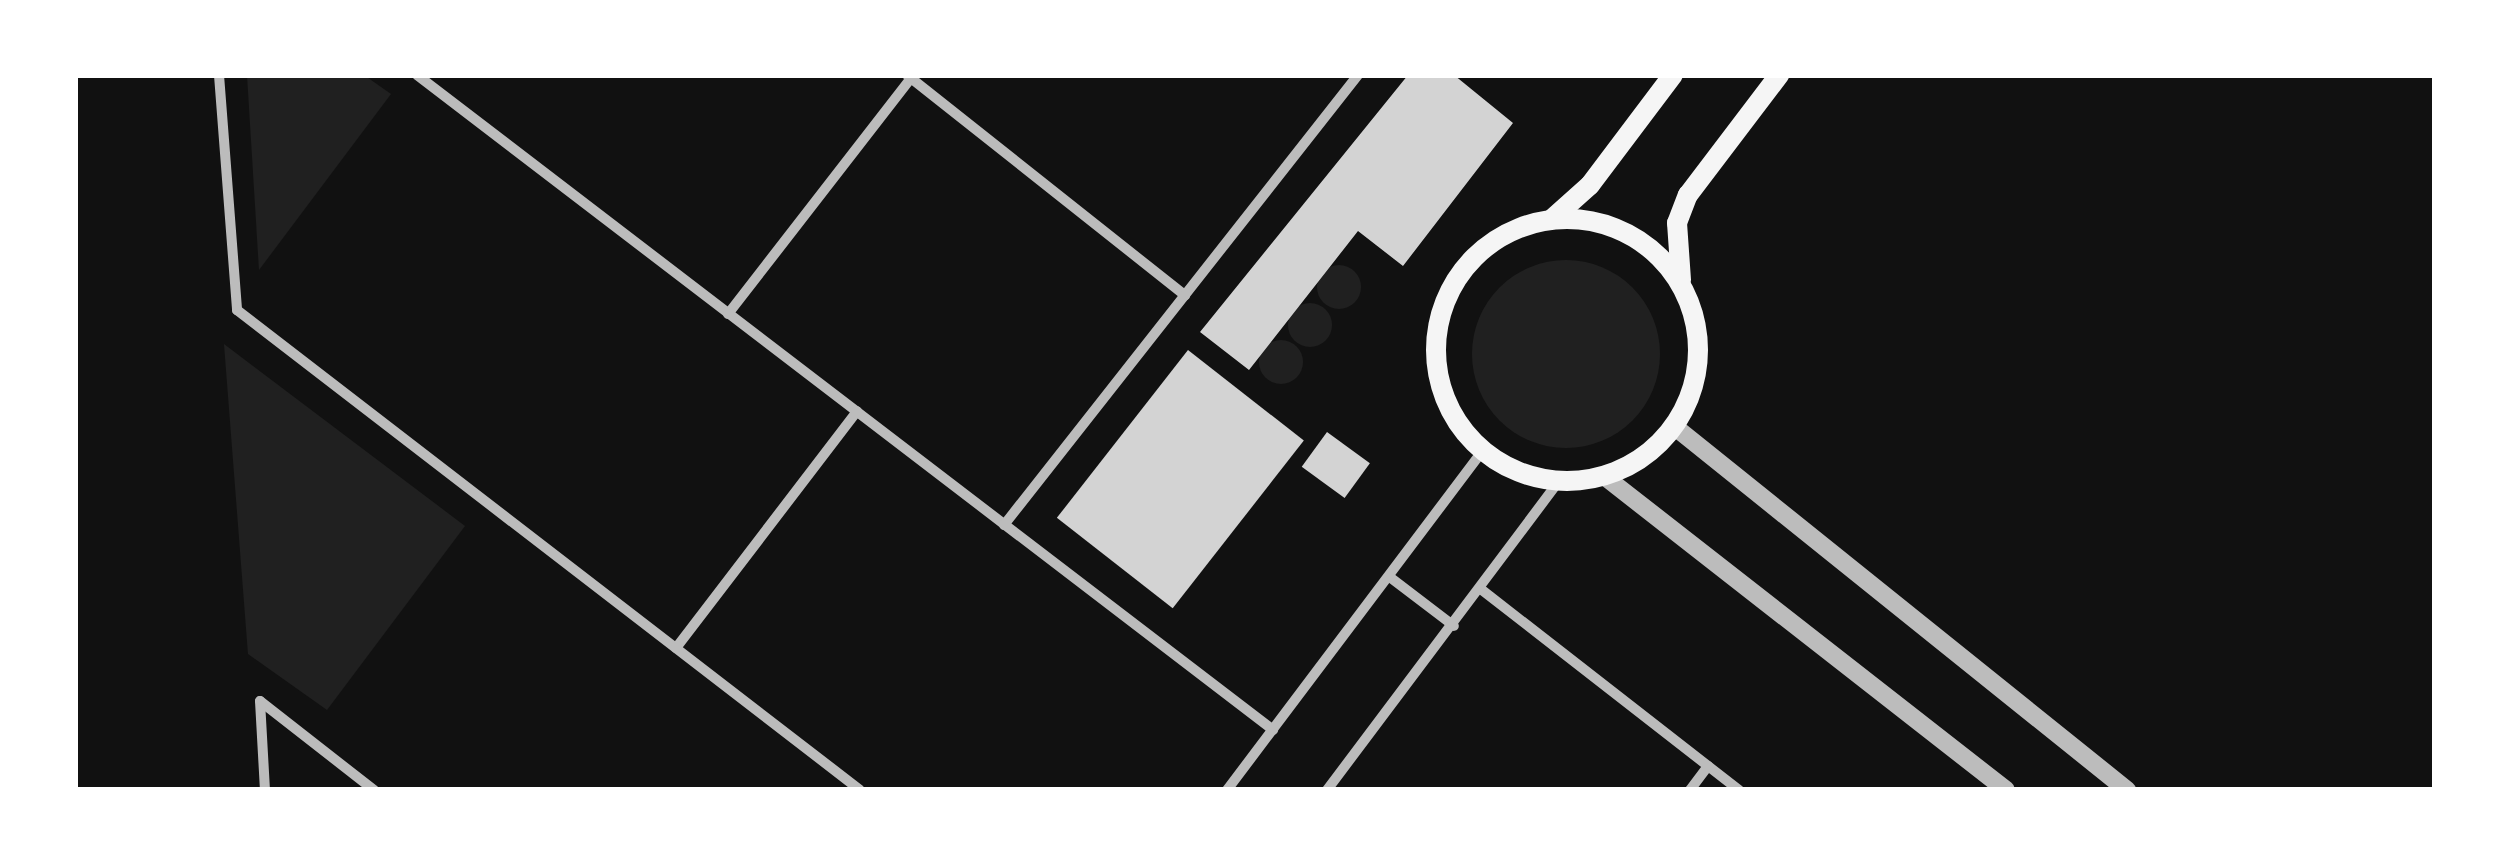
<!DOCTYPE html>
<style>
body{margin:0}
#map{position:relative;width:2510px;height:865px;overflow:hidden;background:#111;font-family:Roboto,sans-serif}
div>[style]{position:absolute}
.green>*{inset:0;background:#202020}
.round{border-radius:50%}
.building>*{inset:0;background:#d3d3d3;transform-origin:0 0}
.minor>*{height:10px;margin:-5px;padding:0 5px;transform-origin:5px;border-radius:5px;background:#bcbcbc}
.tertiary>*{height:18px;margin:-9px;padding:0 9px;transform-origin:9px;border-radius:9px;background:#bcbcbc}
.secondary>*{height:20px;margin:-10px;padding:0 10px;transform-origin:10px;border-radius:10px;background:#f5f5f5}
.secondary>.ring{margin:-10px;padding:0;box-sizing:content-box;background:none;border:20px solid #f5f5f5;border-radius:50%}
span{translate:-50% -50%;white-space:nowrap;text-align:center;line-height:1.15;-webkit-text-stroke:10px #fff;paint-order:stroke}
.frame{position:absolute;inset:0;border:78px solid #fff;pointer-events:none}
</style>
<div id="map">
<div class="green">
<div style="clip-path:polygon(247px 75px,364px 75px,391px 94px,259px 270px)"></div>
<div class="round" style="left:1472px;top:260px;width:188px;height:188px"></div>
<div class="round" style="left:1317px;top:265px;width:44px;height:44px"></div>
<div class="round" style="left:1288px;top:303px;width:44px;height:44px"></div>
<div class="round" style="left:1259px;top:340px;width:44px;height:44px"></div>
<div style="clip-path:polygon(224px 344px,465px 526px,327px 710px,248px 654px)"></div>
</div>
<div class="building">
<div style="clip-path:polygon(1408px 75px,1454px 75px,1513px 123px,1403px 266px,1358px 231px,1249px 370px,1200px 332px)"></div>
<div style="left:1188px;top:350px;width:147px;height:213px;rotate:38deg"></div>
<div style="left:1327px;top:432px;width:53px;height:43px;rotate:36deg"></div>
</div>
<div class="minor">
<div style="left:219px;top:75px;width:236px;rotate:85.6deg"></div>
<div style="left:237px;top:310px;width:786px;rotate:37.61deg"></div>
<div style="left:417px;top:75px;width:1078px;rotate:37.42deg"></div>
<div style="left:907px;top:75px;width:355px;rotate:38.4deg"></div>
<div style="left:728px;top:314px;width:299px;rotate:-52.2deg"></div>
<div style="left:1004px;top:525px;width:573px;rotate:-51.81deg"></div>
<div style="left:1391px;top:578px;width:79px;rotate:37.3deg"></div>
<div style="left:1482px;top:590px;width:326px;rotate:37.9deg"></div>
<div style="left:676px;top:648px;width:298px;rotate:-52.6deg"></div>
<div style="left:260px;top:701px;width:145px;rotate:38deg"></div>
<div style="left:260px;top:701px;width:89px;rotate:86.8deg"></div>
<div style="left:1227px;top:790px;width:426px;rotate:-53deg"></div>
<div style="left:1327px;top:790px;width:386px;rotate:-53.1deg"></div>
<div style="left:1690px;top:790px;width:30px;rotate:-53deg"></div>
</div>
<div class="tertiary">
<div style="left:1675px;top:427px;width:580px;rotate:38.77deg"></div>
<div style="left:1604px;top:476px;width:510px;rotate:37.99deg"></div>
</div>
<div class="secondary">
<div class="ring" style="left:1436px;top:219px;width:242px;height:242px"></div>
<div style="left:1552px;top:219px;width:51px;rotate:-41.8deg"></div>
<div style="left:1590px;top:185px;width:138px;rotate:-53deg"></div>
<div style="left:1681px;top:280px;width:57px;rotate:-94deg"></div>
<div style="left:1677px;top:223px;width:30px;rotate:-69deg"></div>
<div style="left:1688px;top:195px;width:151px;rotate:-52.8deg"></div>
</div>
<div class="frame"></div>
</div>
